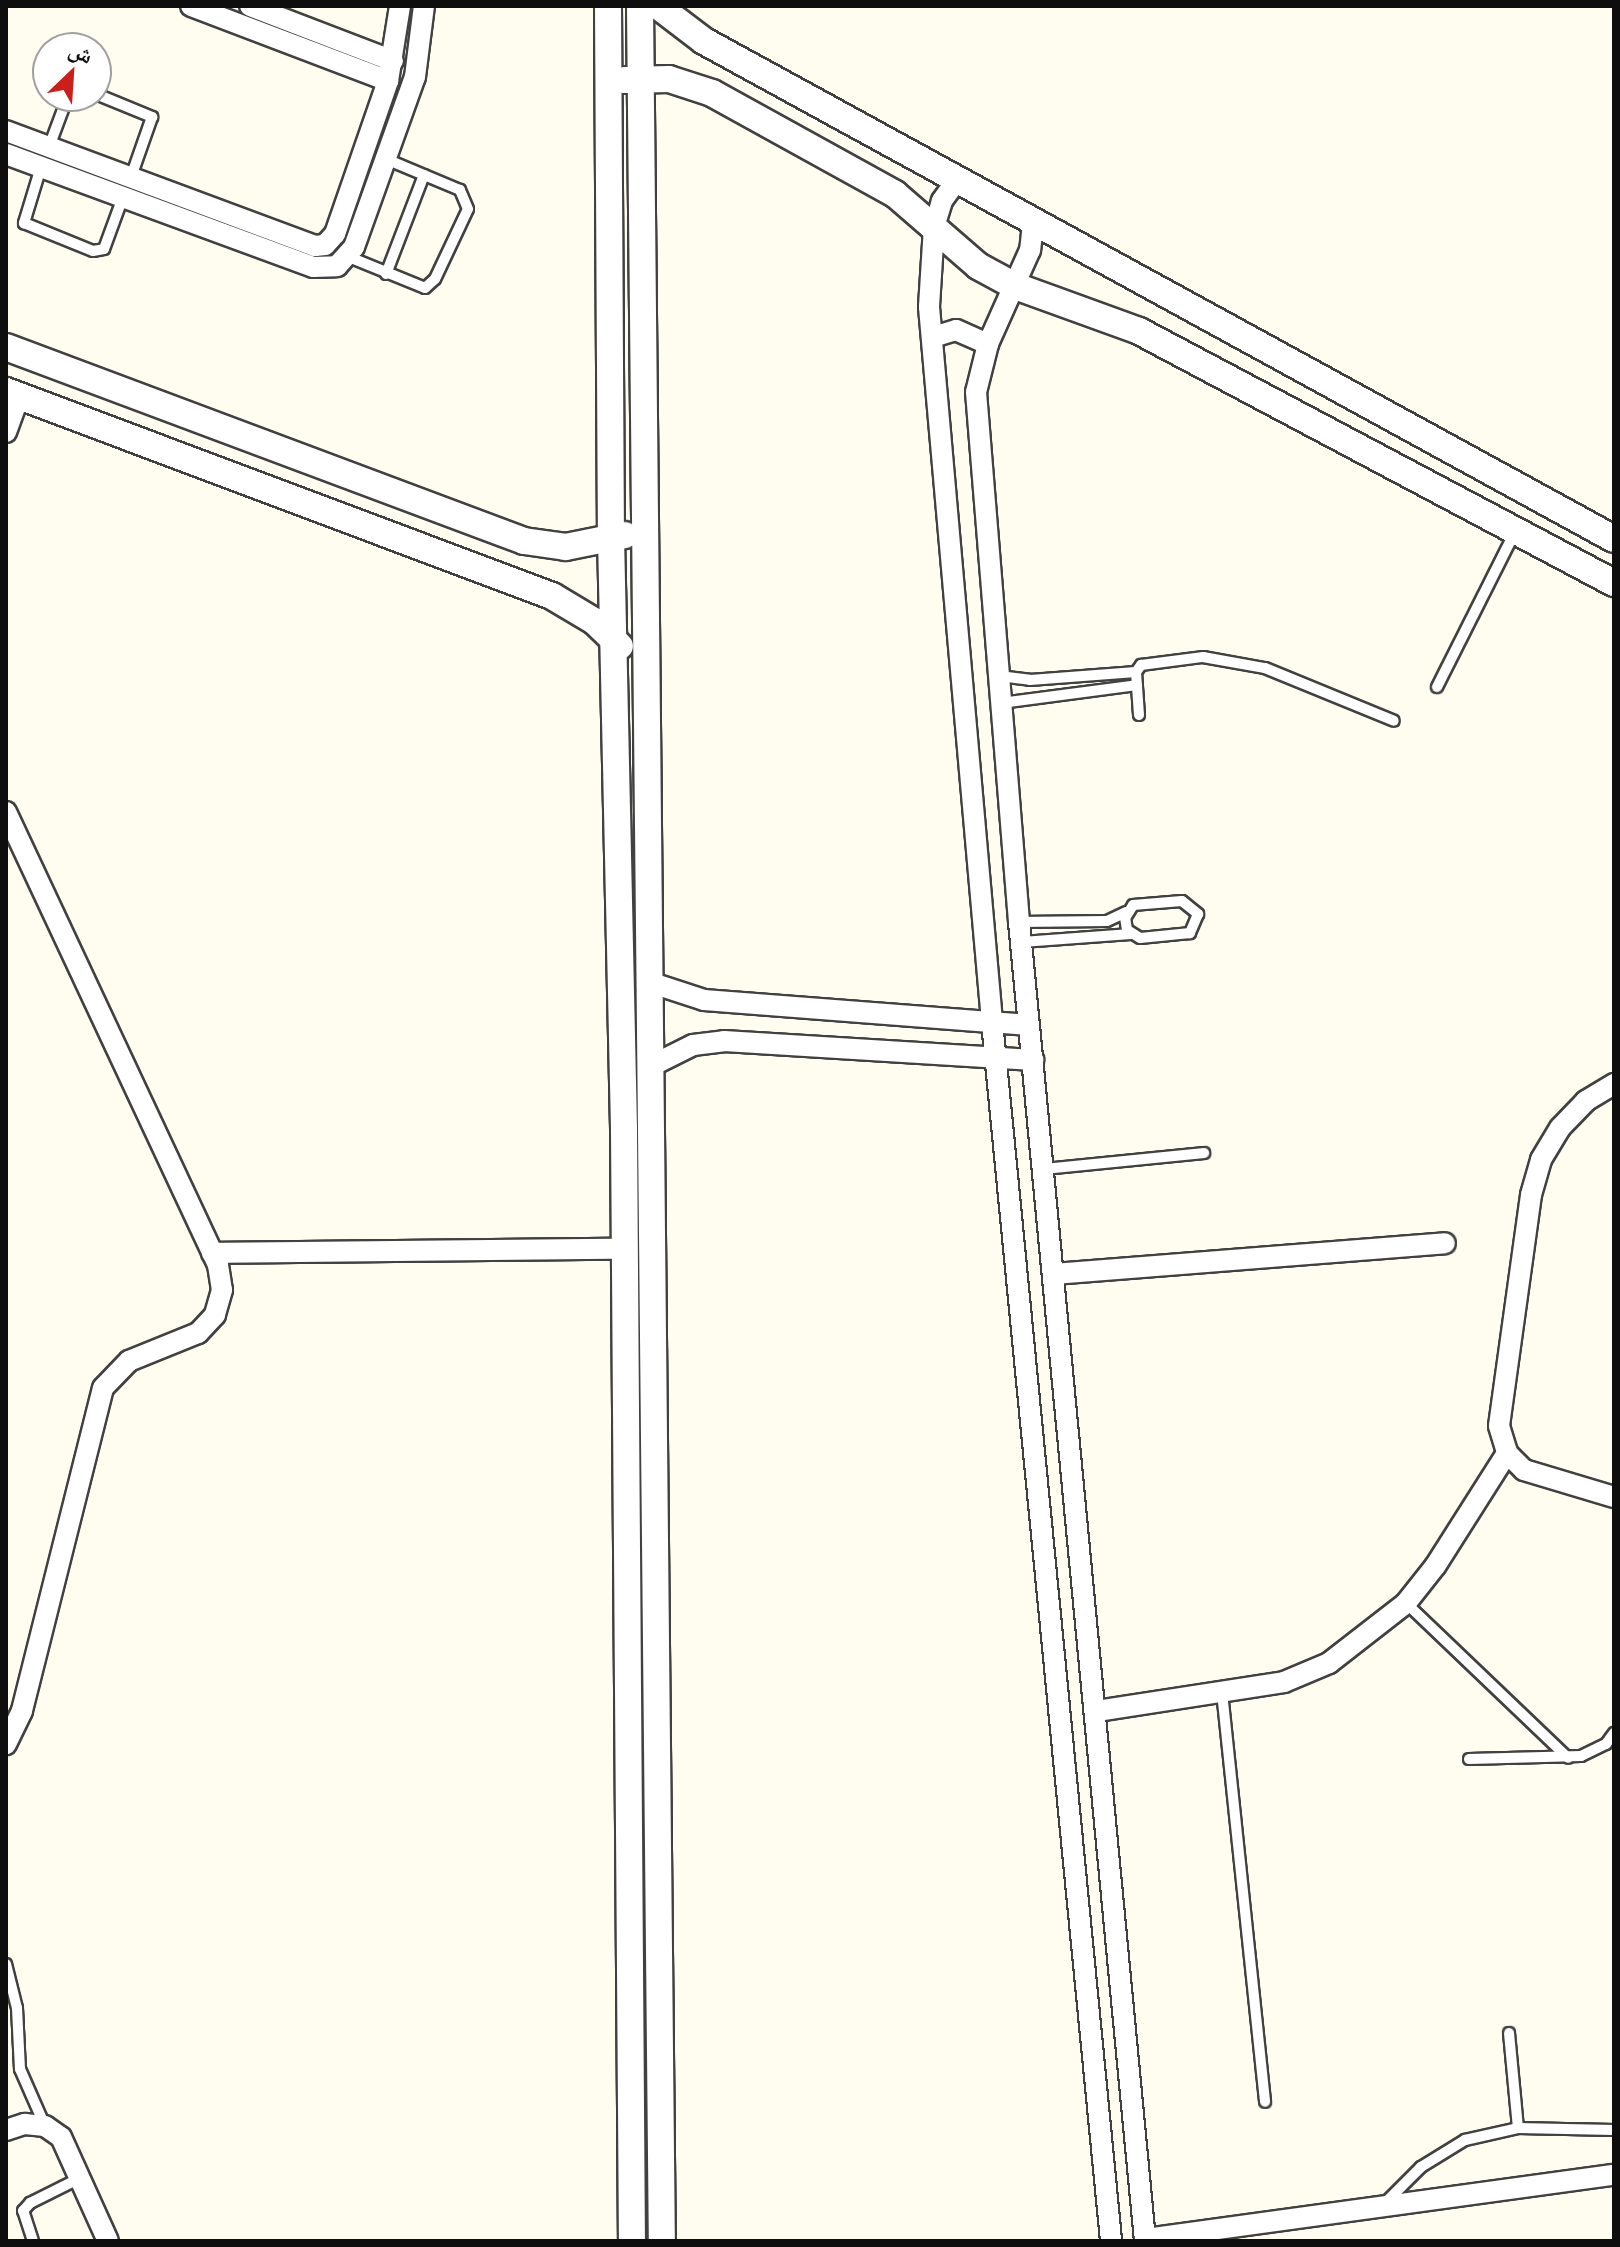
<!DOCTYPE html>
<meta charset="utf-8">
<style>
body{margin:0}
#map{position:relative;width:1620px;height:2247px;overflow:hidden;background:#fffdef;font-family:"PT Serif","Noto Naskh Arabic",serif}
div>[style]{position:absolute}
.roads{filter:drop-shadow(2px 0 #414141) drop-shadow(-2px 0 #414141) drop-shadow(0 2px #414141) drop-shadow(0 -2px #414141)}
.service>*{height:10px;margin:-5px;padding:0 5px;transform-origin:5px;border-radius:5px;background:#fff}
.minor>*{height:20px;margin:-10px;padding:0 10px;transform-origin:10px;border-radius:10px;background:#fff}
.tertiary>*{height:26px;margin:-13px;padding:0 13px;transform-origin:13px;border-radius:13px;background:#fff}
span{translate:-50% -50%;white-space:nowrap;text-align:center;line-height:1.15;-webkit-text-stroke:8px #fff;paint-order:stroke}
.frame{position:absolute;inset:0;border:8px solid #0e0e0e;pointer-events:none}
.north{position:absolute;left:32px;top:32px;width:80px;height:80px;box-sizing:border-box;background:#fff;border:2px solid #9f9f9f;border-radius:50%;rotate:25deg;font-size:22px;font-weight:700;line-height:32px;text-align:center;color:#0e0e0e}
.north::after{content:'';display:block;margin:auto;width:28px;height:36px;background:#ca1f1a;clip-path:polygon(50% 0,100% 100%,50% 72%,0 100%)}
</style>
<div id="map">
<div class="roads">
<div class="service">
<div style="left:96px;top:94px;width:61px;rotate:22.3deg"></div>
<div style="left:152px;top:117px;width:64px;rotate:109.3deg"></div>
<div style="left:49px;top:147px;width:54px;rotate:-69.6deg"></div>
<div style="left:41px;top:167px;width:59px;rotate:106.9deg"></div>
<div style="left:24px;top:223px;width:74px;rotate:22.1deg"></div>
<div style="left:93px;top:251px;width:11px;rotate:-10deg"></div>
<div style="left:104px;top:249px;width:55px;rotate:-69.9deg"></div>
<div style="left:349px;top:257px;width:82px;rotate:22.2deg"></div>
<div style="left:425px;top:288px;width:13px;rotate:-42deg"></div>
<div style="left:435px;top:279px;width:77px;rotate:-64.8deg"></div>
<div style="left:468px;top:209px;width:21px;rotate:-113deg"></div>
<div style="left:460px;top:190px;width:80px;rotate:-157.3deg"></div>
<div style="left:386px;top:274px;width:106px;rotate:-69deg"></div>
<div style="left:999px;top:676px;width:31px;rotate:7deg"></div>
<div style="left:1030px;top:680px;width:106px;rotate:-4.3deg"></div>
<div style="left:1437px;top:687px;width:174px;rotate:-63.3deg"></div>
<div style="left:1001px;top:703px;width:137px;rotate:-7.5deg"></div>
<div style="left:1139px;top:715px;width:43px;rotate:-94deg"></div>
<div style="left:1136px;top:672px;width:9px;rotate:-54deg"></div>
<div style="left:1141px;top:665px;width:63px;rotate:-7.4deg"></div>
<div style="left:1203px;top:657px;width:63px;rotate:10.1deg"></div>
<div style="left:1265px;top:668px;width:139px;rotate:22.3deg"></div>
<div style="left:1182px;top:901px;width:21px;rotate:39deg"></div>
<div style="left:1198px;top:914px;width:21px;rotate:113deg"></div>
<div style="left:1190px;top:933px;width:50px;rotate:174.3deg"></div>
<div style="left:1140px;top:938px;width:15px;rotate:-148deg"></div>
<div style="left:1127px;top:930px;width:12px;rotate:-99deg"></div>
<div style="left:1125px;top:918px;width:15px;rotate:-58deg"></div>
<div style="left:1133px;top:905px;width:49px;rotate:-4.7deg"></div>
<div style="left:1019px;top:922px;width:88px;rotate:-0.7deg"></div>
<div style="left:1107px;top:921px;width:21px;rotate:-25deg"></div>
<div style="left:1022px;top:942px;width:109px;rotate:-4.2deg"></div>
<div style="left:1044px;top:1169px;width:161px;rotate:-5.7deg"></div>
<div style="left:1406px;top:1603px;width:224px;rotate:43.7deg"></div>
<div style="left:1222px;top:1692px;width:412px;rotate:84deg"></div>
<div style="left:1469px;top:1759px;width:112px;rotate:-1.5deg"></div>
<div style="left:1581px;top:1756px;width:28px;rotate:-26deg"></div>
<div style="left:1606px;top:1744px;width:14px;rotate:-54deg"></div>
<div style="left:6px;top:1964px;width:45px;rotate:76deg"></div>
<div style="left:17px;top:2008px;width:61px;rotate:87.2deg"></div>
<div style="left:20px;top:2069px;width:62px;rotate:66.3deg"></div>
<div style="left:1509px;top:2033px;width:95px;rotate:84.6deg"></div>
<div style="left:1382px;top:2206px;width:55px;rotate:-45deg"></div>
<div style="left:1421px;top:2167px;width:52px;rotate:-31.5deg"></div>
<div style="left:1465px;top:2140px;width:54px;rotate:-12.8deg"></div>
<div style="left:1518px;top:2128px;width:96px;rotate:1.2deg"></div>
<div style="left:33px;top:2241px;width:32px;rotate:-108deg"></div>
<div style="left:23px;top:2211px;width:11px;rotate:-49deg"></div>
<div style="left:30px;top:2203px;width:56px;rotate:-26.6deg"></div>
</div>
<div class="minor">
<div style="left:191px;top:6px;width:211px;rotate:20.8deg"></div>
<div style="left:250px;top:6px;width:153px;rotate:21deg"></div>
<div style="left:6px;top:131px;width:330px;rotate:20.4deg"></div>
<div style="left:315px;top:246px;width:10px;rotate:-6deg"></div>
<div style="left:325px;top:245px;width:15px;rotate:-48deg"></div>
<div style="left:335px;top:234px;width:162px;rotate:-70.9deg"></div>
<div style="left:388px;top:81px;width:76px;rotate:-80.9deg"></div>
<div style="left:6px;top:154px;width:327px;rotate:20.2deg"></div>
<div style="left:313px;top:267px;width:24px;rotate:-2deg"></div>
<div style="left:337px;top:266px;width:25px;rotate:-48deg"></div>
<div style="left:354px;top:247px;width:181px;rotate:-70.3deg"></div>
<div style="left:415px;top:77px;width:72px;rotate:-82.8deg"></div>
<div style="left:957px;top:180px;width:26px;rotate:126deg"></div>
<div style="left:942px;top:201px;width:27px;rotate:107deg"></div>
<div style="left:934px;top:227px;width:80px;rotate:93.6deg"></div>
<div style="left:929px;top:307px;width:718px;rotate:84.96deg"></div>
<div style="left:992px;top:1022px;width:1225px;rotate:84.42deg"></div>
<div style="left:1033px;top:223px;width:27px;rotate:96deg"></div>
<div style="left:1030px;top:250px;width:103px;rotate:114.1deg"></div>
<div style="left:988px;top:344px;width:49px;rotate:104deg"></div>
<div style="left:976px;top:392px;width:532px;rotate:85.36deg"></div>
<div style="left:1019px;top:922px;width:1325px;rotate:84.54deg"></div>
<div style="left:933px;top:337px;width:24px;rotate:-17deg"></div>
<div style="left:956px;top:330px;width:35px;rotate:24deg"></div>
<div style="left:6px;top:432px;width:38px;rotate:-70deg"></div>
<div style="left:6px;top:812px;width:500px;rotate:64.92deg"></div>
<div style="left:218px;top:1265px;width:25px;rotate:81deg"></div>
<div style="left:222px;top:1290px;width:26px;rotate:106deg"></div>
<div style="left:215px;top:1315px;width:25px;rotate:133deg"></div>
<div style="left:198px;top:1333px;width:74px;rotate:157.9deg"></div>
<div style="left:129px;top:1361px;width:37px;rotate:134deg"></div>
<div style="left:103px;top:1388px;width:333px;rotate:104.1deg"></div>
<div style="left:22px;top:1711px;width:37px;rotate:116deg"></div>
<div style="left:649px;top:982px;width:58px;rotate:18.1deg"></div>
<div style="left:704px;top:1000px;width:326px;rotate:4.4deg"></div>
<div style="left:651px;top:1066px;width:47px;rotate:-26.6deg"></div>
<div style="left:693px;top:1045px;width:31px;rotate:-7deg"></div>
<div style="left:724px;top:1041px;width:310px;rotate:3.5deg"></div>
<div style="left:1614px;top:1084px;width:33px;rotate:149deg"></div>
<div style="left:1586px;top:1101px;width:37px;rotate:134deg"></div>
<div style="left:1560px;top:1128px;width:37px;rotate:121deg"></div>
<div style="left:1541px;top:1160px;width:36px;rotate:106deg"></div>
<div style="left:1531px;top:1195px;width:233px;rotate:97.9deg"></div>
<div style="left:1499px;top:1426px;width:28px;rotate:73deg"></div>
<div style="left:1507px;top:1453px;width:24px;rotate:45deg"></div>
<div style="left:1524px;top:1470px;width:94px;rotate:16.7deg"></div>
<div style="left:212px;top:1253px;width:413px;rotate:-0.6deg"></div>
<div style="left:1054px;top:1274px;width:392px;rotate:-4.5deg"></div>
<div style="left:1097px;top:1711px;width:189px;rotate:-8.8deg"></div>
<div style="left:1284px;top:1682px;width:49px;rotate:-22.9deg"></div>
<div style="left:1329px;top:1663px;width:98px;rotate:-37.9deg"></div>
<div style="left:1406px;top:1603px;width:48px;rotate:-51.7deg"></div>
<div style="left:1436px;top:1565px;width:133px;rotate:-57.6deg"></div>
<div style="left:6px;top:2130px;width:20px;rotate:-18deg"></div>
<div style="left:25px;top:2124px;width:20px;rotate:6deg"></div>
<div style="left:45px;top:2126px;width:19px;rotate:35deg"></div>
<div style="left:61px;top:2137px;width:114px;rotate:65.7deg"></div>
<div style="left:1145px;top:2239px;width:473px;rotate:-7.8deg"></div>
</div>
<div class="tertiary">
<div style="left:608px;top:6px;width:531px;rotate:89.68deg"></div>
<div style="left:611px;top:537px;width:593px;rotate:88.74deg"></div>
<div style="left:624px;top:1130px;width:1111px;rotate:89.59deg"></div>
<div style="left:640px;top:6px;width:2235px;rotate:89.44deg"></div>
<div style="left:658px;top:6px;width:58px;rotate:37.3deg"></div>
<div style="left:704px;top:41px;width:1037px;rotate:28.69deg"></div>
<div style="left:625px;top:80px;width:44px;rotate:-1.3deg"></div>
<div style="left:669px;top:79px;width:45px;rotate:18deg"></div>
<div style="left:712px;top:93px;width:209px;rotate:28.9deg"></div>
<div style="left:895px;top:194px;width:110px;rotate:40.9deg"></div>
<div style="left:978px;top:266px;width:42px;rotate:28.4deg"></div>
<div style="left:1015px;top:286px;width:132px;rotate:19.9deg"></div>
<div style="left:1139px;top:331px;width:538px;rotate:27.95deg"></div>
<div style="left:6px;top:347px;width:553px;rotate:20.53deg"></div>
<div style="left:524px;top:541px;width:42px;rotate:8.1deg"></div>
<div style="left:566px;top:547px;width:60px;rotate:-11.5deg"></div>
<div style="left:6px;top:391px;width:583px;rotate:20.58deg"></div>
<div style="left:552px;top:596px;width:49px;rotate:30.8deg"></div>
<div style="left:594px;top:621px;width:36px;rotate:44deg"></div>
</div>
</div>
<div class="frame"></div>
<div class="north">ش</div>
</div>
